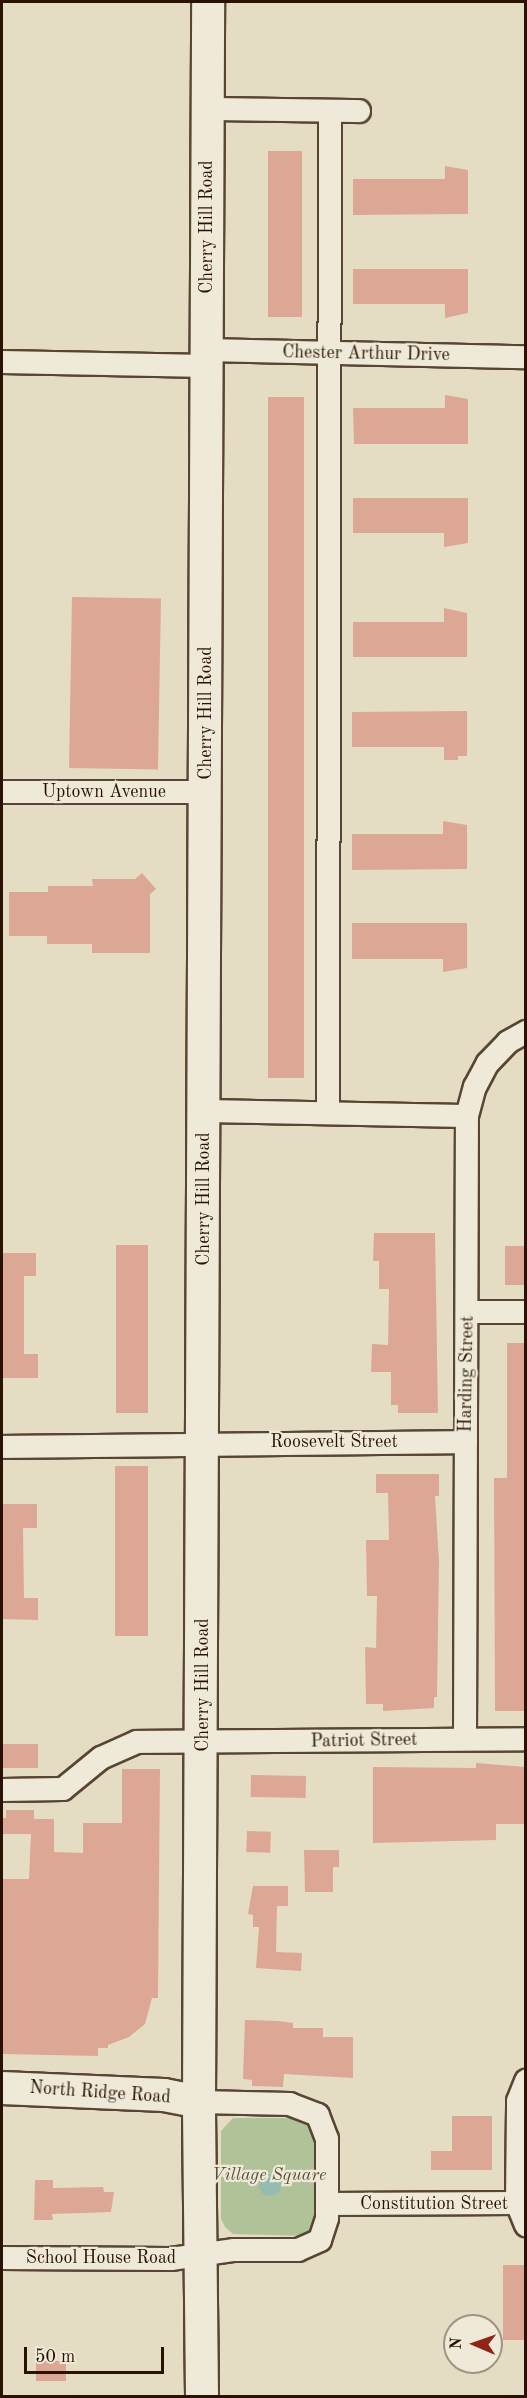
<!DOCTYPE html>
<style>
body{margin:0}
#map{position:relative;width:527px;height:2398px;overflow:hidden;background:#e5ddc3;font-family:"Old Standard TT",serif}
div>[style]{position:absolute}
.green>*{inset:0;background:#b0c298}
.water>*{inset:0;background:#96bcb1}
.round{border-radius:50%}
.building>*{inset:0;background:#dda796;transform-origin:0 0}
.roads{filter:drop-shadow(2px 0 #584532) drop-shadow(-2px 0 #584532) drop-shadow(0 2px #584532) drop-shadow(0 -2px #584532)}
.street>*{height:22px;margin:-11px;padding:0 11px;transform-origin:11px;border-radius:11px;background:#eee9d8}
.secondary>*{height:32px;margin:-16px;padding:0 16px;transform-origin:16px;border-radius:16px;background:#eee9d8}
span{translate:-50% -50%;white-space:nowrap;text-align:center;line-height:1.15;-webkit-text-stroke:4.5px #eee9d8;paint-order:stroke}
.street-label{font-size:18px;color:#291201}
.park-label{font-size:18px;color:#585036;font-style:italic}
.frame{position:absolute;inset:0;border:3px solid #291201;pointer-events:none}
.north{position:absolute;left:443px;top:2314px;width:60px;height:60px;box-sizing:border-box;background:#eee9d8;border:2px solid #9f9382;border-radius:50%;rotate:272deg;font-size:16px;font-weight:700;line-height:24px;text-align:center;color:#291201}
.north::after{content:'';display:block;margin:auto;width:21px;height:27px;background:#8f2418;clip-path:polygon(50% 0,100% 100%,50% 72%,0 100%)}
.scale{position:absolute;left:24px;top:2347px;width:140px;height:27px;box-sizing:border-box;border:3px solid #291201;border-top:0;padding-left:8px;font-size:18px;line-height:21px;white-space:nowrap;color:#291201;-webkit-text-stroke:4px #eee9d8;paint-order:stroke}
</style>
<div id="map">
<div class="green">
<div style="clip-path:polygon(233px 2118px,305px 2118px,318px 2130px,318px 2225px,311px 2232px,304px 2236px,233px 2234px,225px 2227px,221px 2219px,221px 2131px)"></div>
</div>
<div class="water">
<div class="round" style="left:259px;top:2174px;width:22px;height:22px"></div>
</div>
<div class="building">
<div style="left:268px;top:151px;width:34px;height:166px"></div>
<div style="clip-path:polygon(445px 166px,468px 170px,468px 214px,353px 215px,353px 179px,445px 179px)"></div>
<div style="clip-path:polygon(353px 269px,468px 269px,468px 313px,445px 318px,445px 304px,353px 304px)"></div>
<div style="clip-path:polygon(445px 395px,468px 399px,468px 444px,354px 444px,353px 408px,445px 408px)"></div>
<div style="left:268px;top:397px;width:36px;height:681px"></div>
<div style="clip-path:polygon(353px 498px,468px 498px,468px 543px,444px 547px,444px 533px,353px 533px)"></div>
<div style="left:72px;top:597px;width:89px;height:171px;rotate:1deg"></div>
<div style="clip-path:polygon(444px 608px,467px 613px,467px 657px,353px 657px,353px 622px,444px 622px)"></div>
<div style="clip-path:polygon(467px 711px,467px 756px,458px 756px,458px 760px,444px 760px,444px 747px,352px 747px,352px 712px)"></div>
<div style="clip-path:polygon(443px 821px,467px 825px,467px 869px,352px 870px,352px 834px,443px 834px)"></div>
<div style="clip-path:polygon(142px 873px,156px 889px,150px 894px,150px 953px,92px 953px,92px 944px,47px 944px,47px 936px,9px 936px,9px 892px,48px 892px,48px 886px,93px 886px,92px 879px,135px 879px)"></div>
<div style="clip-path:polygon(352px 923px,467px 923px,467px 968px,443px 972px,443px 959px,352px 959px)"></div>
<div style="clip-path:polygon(374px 1233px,435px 1233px,438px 1413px,398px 1413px,398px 1405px,391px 1405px,391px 1372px,371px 1372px,372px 1344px,388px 1345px,389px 1289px,379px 1289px,379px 1261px,373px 1261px)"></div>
<div style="left:116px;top:1245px;width:32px;height:168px"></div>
<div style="left:505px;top:1246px;width:20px;height:39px"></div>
<div style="clip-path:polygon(2px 1253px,36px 1253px,36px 1276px,24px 1276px,24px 1354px,38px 1354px,38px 1378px,2px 1378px)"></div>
<div style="clip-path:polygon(507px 1343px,525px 1343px,525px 1711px,495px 1711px,494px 1478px,507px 1478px)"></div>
<div style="left:148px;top:1466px;width:170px;height:33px;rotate:90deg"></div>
<div style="clip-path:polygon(376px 1474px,439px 1474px,439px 1496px,435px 1496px,439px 1561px,437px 1697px,434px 1697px,434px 1708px,383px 1711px,383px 1704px,366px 1704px,365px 1647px,376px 1648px,377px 1596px,367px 1596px,366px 1540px,389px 1540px,388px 1493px,376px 1493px)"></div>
<div style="clip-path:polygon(2px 1504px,37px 1504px,37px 1528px,23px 1528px,24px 1598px,38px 1598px,38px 1620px,2px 1619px)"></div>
<div style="left:2px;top:1744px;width:36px;height:24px"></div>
<div style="clip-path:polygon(476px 1763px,525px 1767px,525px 1824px,496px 1824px,496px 1840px,373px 1843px,373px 1767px,476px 1768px)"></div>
<div style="clip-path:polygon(122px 1769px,160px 1769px,158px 1998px,152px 1998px,145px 2024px,129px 2037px,108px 2045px,108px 2048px,98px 2048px,98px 2056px,2px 2054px,2px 1879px,29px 1879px,31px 1834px,2px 1834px,2px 1818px,6px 1818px,6px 1810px,34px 1810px,34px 1819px,54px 1819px,54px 1852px,83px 1853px,83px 1823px,122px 1823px)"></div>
<div style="left:251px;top:1775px;width:55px;height:22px;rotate:1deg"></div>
<div style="left:247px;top:1831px;width:24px;height:21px;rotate:2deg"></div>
<div style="clip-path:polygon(304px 1850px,339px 1850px,339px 1867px,333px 1867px,333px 1892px,305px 1892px)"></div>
<div style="clip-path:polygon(253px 1886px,288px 1886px,288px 1906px,277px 1906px,276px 1952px,302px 1953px,301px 1971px,256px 1968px,259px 1927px,253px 1927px,253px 1915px,248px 1914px)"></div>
<div style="clip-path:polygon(245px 2020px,278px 2021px,293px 2023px,293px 2028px,323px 2028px,323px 2037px,353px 2037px,353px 2078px,284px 2074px,283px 2087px,252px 2086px,252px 2080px,243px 2079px)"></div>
<div style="clip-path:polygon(452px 2116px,492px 2116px,492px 2170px,431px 2170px,431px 2151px,452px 2151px)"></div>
<div style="clip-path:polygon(35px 2180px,53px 2180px,53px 2188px,103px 2187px,104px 2192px,114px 2192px,111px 2212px,52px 2214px,53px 2220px,34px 2220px)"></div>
<div style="left:503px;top:2265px;width:22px;height:75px"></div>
<div style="left:36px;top:2361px;width:30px;height:20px"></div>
</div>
<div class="roads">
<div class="street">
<div style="left:207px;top:109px;width:152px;rotate:0.8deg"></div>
<div style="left:207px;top:350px;width:319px;rotate:1.3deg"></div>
<div style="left:2px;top:362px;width:205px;rotate:1.1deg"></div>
<div style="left:2px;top:792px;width:204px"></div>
<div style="left:204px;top:1111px;width:263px;rotate:1.1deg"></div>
<div style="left:328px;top:1113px;width:1002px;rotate:-89.89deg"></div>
<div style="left:467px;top:1312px;width:59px"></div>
<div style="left:2px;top:1447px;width:464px;rotate:-0.6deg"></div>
<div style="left:465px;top:1739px;width:623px;rotate:-89.82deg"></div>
<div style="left:467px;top:1116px;width:30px;rotate:-75deg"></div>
<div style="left:475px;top:1087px;width:27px;rotate:-62deg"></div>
<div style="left:488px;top:1063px;width:29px;rotate:-46deg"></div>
<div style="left:508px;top:1042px;width:21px;rotate:-29deg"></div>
<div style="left:2px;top:1790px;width:61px;rotate:-0.9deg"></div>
<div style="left:63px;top:1789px;width:49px;rotate:-39.2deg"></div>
<div style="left:101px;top:1758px;width:39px;rotate:-24deg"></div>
<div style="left:137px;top:1742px;width:389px;rotate:-0.4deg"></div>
<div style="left:517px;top:2203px;width:102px;rotate:-89.4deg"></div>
<div style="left:518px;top:2101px;width:22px;rotate:-68deg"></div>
<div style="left:327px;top:2204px;width:190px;rotate:-0.3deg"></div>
<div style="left:517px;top:2203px;width:24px;rotate:68deg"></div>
<div style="left:2px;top:2258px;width:169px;rotate:0.3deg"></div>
<div style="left:171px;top:2259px;width:64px;rotate:-8.1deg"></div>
<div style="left:234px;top:2250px;width:64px"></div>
<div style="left:298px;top:2250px;width:24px;rotate:-24deg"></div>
<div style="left:320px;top:2240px;width:23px;rotate:-72deg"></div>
<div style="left:327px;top:2218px;width:79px;rotate:-90deg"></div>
<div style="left:327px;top:2139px;width:26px;rotate:-111deg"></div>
<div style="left:318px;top:2115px;width:30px;rotate:-159deg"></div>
<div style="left:290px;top:2104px;width:91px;rotate:-178.7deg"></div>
</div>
<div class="secondary">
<div style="left:2px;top:2088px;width:162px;rotate:2.5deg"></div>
<div style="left:164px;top:2095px;width:36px;rotate:11deg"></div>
<div style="left:202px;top:2396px;width:294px;rotate:-90.6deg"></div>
<div style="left:199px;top:2102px;width:2100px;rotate:-89.75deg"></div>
</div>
</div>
<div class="street-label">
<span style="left:207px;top:227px;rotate:-90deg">Cherry Hill Road</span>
<span style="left:366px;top:354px;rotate:1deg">Chester Arthur Drive</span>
<span style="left:206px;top:713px;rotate:-90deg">Cherry Hill Road</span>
<span style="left:104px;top:792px">Uptown Avenue</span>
<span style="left:204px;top:1199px;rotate:-90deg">Cherry Hill Road</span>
<span style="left:467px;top:1374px;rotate:-89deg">Harding Street</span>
<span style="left:334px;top:1442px">Roosevelt Street</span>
<span style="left:203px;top:1685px;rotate:-90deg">Cherry Hill Road</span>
<span style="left:364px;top:1741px;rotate:-1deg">Patriot Street</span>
<span style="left:100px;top:2093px;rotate:4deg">North Ridge Road</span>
<span style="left:434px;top:2204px">Constitution Street</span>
<span style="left:101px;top:2258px">School House Road</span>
</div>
<div class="park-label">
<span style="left:269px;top:2175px">Village Square</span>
</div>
<div class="frame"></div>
<div class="north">N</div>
<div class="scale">50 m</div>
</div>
